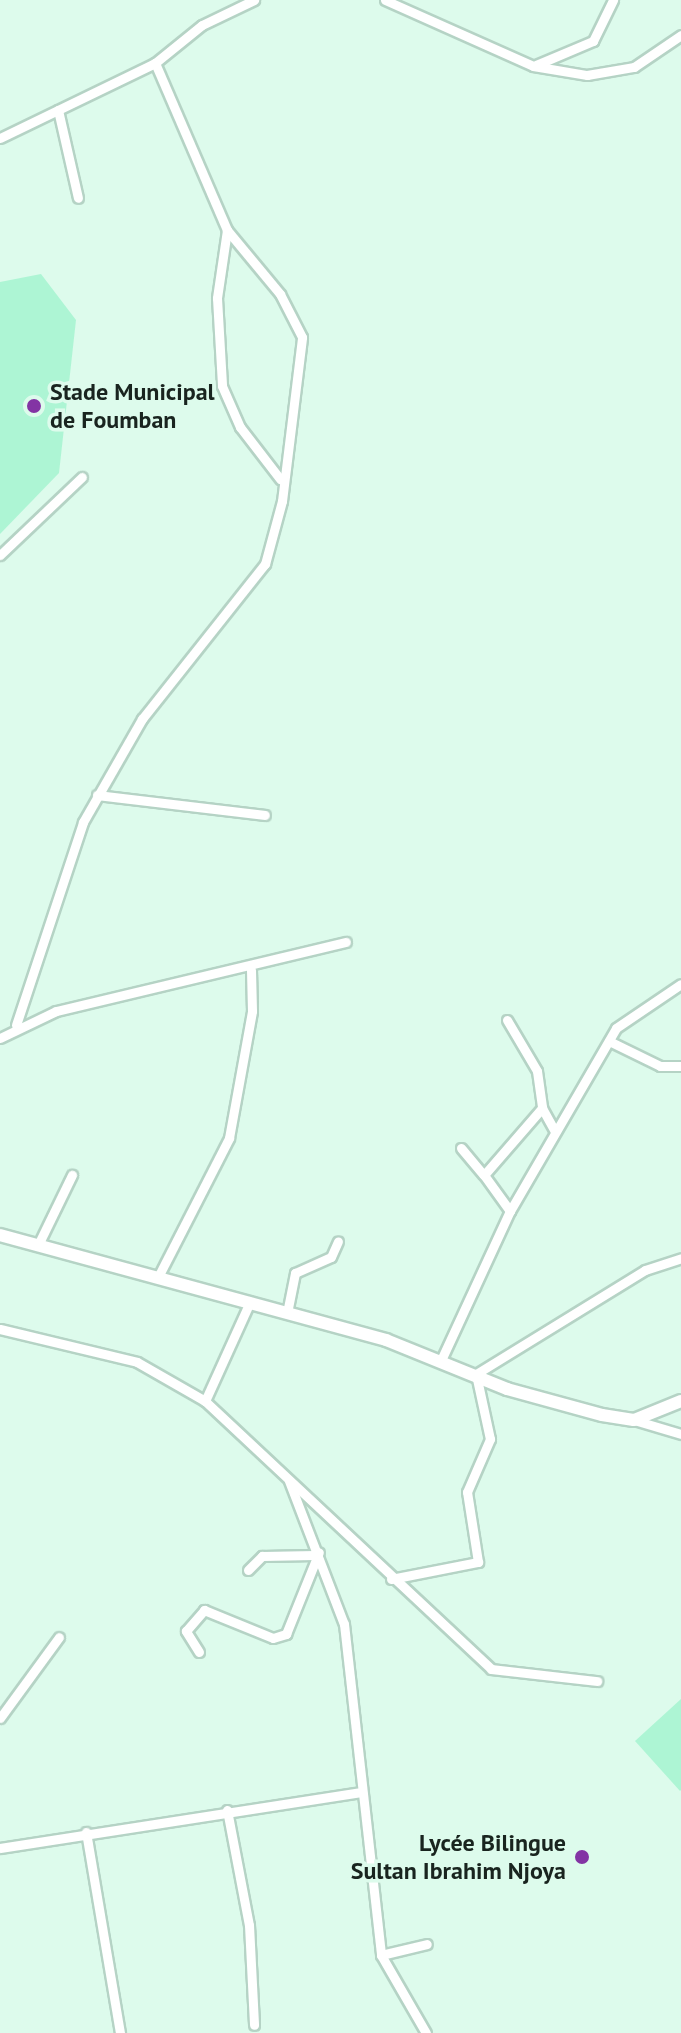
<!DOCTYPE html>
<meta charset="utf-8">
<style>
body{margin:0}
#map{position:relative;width:681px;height:2033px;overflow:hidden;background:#ddfbec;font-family:"PT Sans",sans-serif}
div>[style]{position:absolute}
.green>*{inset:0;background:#adf5d4}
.roads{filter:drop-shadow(2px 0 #b5d3c5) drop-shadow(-2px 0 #b5d3c5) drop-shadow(0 2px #b5d3c5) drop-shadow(0 -2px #b5d3c5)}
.street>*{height:9px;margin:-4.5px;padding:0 4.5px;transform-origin:4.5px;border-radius:4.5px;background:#fff}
.secondary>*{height:12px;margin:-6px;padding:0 6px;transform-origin:6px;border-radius:6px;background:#fff}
.dots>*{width:22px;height:22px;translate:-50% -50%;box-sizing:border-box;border:4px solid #ddfbec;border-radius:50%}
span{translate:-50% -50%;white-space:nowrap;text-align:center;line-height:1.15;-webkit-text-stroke:7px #ddfbec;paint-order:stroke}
.poi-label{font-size:24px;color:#19241f;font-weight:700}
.left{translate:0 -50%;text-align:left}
.right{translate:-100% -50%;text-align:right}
</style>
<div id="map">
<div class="green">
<div style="clip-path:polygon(41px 274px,76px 320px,59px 473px,0 534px,0 282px)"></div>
<div style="clip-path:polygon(681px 1699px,681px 1790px,680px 1791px,635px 1741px)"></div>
</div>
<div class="roads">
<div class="street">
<div style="left:385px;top:0;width:162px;rotate:24deg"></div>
<div style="left:533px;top:66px;width:55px;rotate:9.5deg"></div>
<div style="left:587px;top:75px;width:48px;rotate:-9.7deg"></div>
<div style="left:634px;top:67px;width:57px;rotate:-34.2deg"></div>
<div style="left:536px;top:65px;width:62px;rotate:-22.8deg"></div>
<div style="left:593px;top:41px;width:46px;rotate:-64deg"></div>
<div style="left:58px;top:110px;width:90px;rotate:77.2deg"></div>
<div style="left:0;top:138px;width:172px;rotate:-25.8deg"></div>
<div style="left:155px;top:63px;width:60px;rotate:-39deg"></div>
<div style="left:202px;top:25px;width:58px;rotate:-25.7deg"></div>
<div style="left:227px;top:230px;width:69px;rotate:98.4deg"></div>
<div style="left:217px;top:298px;width:88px;rotate:86.7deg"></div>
<div style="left:222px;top:386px;width:45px;rotate:66.3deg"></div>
<div style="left:240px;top:427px;width:66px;rotate:52.4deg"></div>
<div style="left:0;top:555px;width:113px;rotate:-43.6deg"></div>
<div style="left:97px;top:795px;width:169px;rotate:6.8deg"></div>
<div style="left:507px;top:1020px;width:59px;rotate:59.5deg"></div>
<div style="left:537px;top:1071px;width:37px;rotate:82deg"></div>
<div style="left:542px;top:1108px;width:26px;rotate:61deg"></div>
<div style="left:16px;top:1025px;width:214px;rotate:-71.7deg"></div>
<div style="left:83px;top:822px;width:119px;rotate:-60.2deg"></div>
<div style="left:142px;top:719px;width:198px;rotate:-51.6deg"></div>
<div style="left:265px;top:564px;width:65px;rotate:-74.9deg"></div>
<div style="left:282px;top:501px;width:165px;rotate:-83deg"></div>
<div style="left:302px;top:337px;width:48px;rotate:-117.1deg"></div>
<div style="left:280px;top:294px;width:83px;rotate:-129.6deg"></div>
<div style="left:227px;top:230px;width:182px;rotate:-113.3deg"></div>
<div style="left:0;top:1038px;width:62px;rotate:-25.7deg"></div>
<div style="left:56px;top:1011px;width:298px;rotate:-13.4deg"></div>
<div style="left:609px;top:1041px;width:57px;rotate:26.1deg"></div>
<div style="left:660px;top:1066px;width:21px"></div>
<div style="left:461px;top:1148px;width:35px;rotate:50deg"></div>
<div style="left:510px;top:1211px;width:44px;rotate:-125.8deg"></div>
<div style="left:484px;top:1175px;width:89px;rotate:-49.1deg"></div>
<div style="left:38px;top:1245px;width:78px;rotate:-64.1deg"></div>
<div style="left:158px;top:1277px;width:156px;rotate:-62.9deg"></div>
<div style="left:229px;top:1138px;width:129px;rotate:-79.7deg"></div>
<div style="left:252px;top:1011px;width:41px;rotate:-91.4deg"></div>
<div style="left:287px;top:1313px;width:41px;rotate:-78.7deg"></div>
<div style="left:295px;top:1273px;width:39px;rotate:-24deg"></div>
<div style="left:331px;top:1257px;width:17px;rotate:-66deg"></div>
<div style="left:0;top:1329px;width:141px;rotate:13.5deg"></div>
<div style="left:137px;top:1362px;width:78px;rotate:29.8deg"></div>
<div style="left:205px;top:1401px;width:392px;rotate:43.1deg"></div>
<div style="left:491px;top:1669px;width:107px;rotate:6.5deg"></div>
<div style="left:442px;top:1358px;width:162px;rotate:-65.2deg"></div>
<div style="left:510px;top:1211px;width:211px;rotate:-59.9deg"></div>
<div style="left:616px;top:1028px;width:78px;rotate:-34.1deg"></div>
<div style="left:205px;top:1401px;width:109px;rotate:-65.6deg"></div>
<div style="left:634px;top:1420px;width:49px;rotate:16.6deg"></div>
<div style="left:289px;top:1481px;width:153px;rotate:69deg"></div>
<div style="left:344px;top:1624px;width:333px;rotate:83.6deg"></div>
<div style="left:381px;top:1955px;width:90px;rotate:60deg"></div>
<div style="left:248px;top:1570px;width:20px;rotate:-45deg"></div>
<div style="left:262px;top:1556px;width:53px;rotate:-1.1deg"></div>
<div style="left:391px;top:1579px;width:89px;rotate:-11.1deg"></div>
<div style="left:478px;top:1562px;width:71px;rotate:-98.9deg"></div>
<div style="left:467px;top:1492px;width:58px;rotate:-66.5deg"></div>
<div style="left:490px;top:1439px;width:66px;rotate:-102.2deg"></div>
<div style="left:476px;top:1374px;width:198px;rotate:-31.6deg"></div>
<div style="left:645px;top:1270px;width:38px;rotate:-18deg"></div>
<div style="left:199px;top:1652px;width:25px;rotate:-122deg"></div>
<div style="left:186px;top:1631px;width:28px;rotate:-49deg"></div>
<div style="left:204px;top:1610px;width:74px;rotate:22.1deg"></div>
<div style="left:273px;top:1638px;width:14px;rotate:-17deg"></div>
<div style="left:286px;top:1634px;width:88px;rotate:-68.1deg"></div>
<div style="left:0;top:1718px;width:100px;rotate:-53.9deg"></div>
<div style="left:227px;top:1810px;width:117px;rotate:79.2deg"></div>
<div style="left:249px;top:1925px;width:100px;rotate:87.1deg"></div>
<div style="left:86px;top:1832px;width:204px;rotate:80.4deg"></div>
<div style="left:0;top:1848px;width:366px;rotate:-8.8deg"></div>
<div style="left:381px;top:1955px;width:47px;rotate:-13.4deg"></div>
</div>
<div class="secondary">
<div style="left:0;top:1235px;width:400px;rotate:15.2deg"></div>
<div style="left:386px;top:1340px;width:131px;rotate:22deg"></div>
<div style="left:507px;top:1389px;width:98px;rotate:15.3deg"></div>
<div style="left:602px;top:1415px;width:32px;rotate:9deg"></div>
<div style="left:634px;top:1420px;width:51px;rotate:-22deg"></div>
</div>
</div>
<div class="dots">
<div style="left:34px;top:406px;background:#8334a4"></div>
<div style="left:582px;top:1857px;background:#8334a4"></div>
</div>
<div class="poi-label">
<span class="left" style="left:50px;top:406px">Stade Municipal<br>de Foumban</span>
<span class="right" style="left:566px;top:1857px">Lycée Bilingue<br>Sultan Ibrahim Njoya</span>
</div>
</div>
